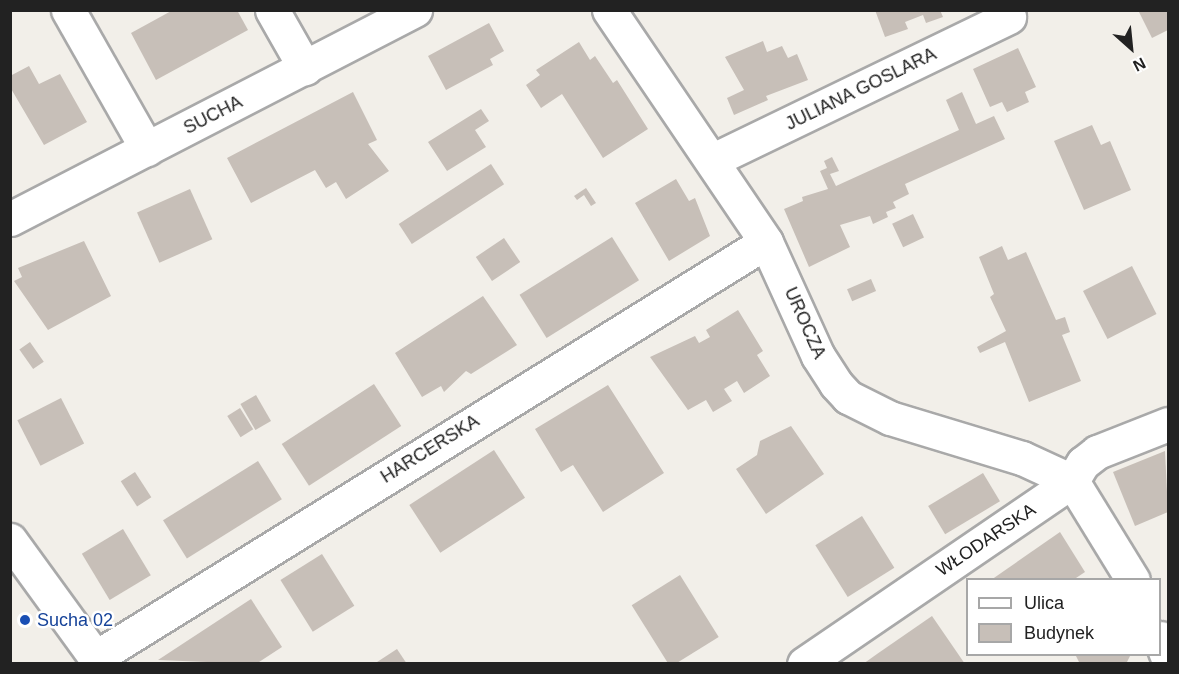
<!DOCTYPE html>
<meta charset="utf-8">
<style>
body{margin:0}
#map{position:relative;width:1179px;height:674px;overflow:hidden;background:#f2efe9;font-family:Helvetica,sans-serif}
div>[style]{position:absolute}
.building>*{inset:0;background:#c7bfb8;transform-origin:0 0}
.roads{filter:drop-shadow(2px 0 #a9a9a9) drop-shadow(-2px 0 #a9a9a9) drop-shadow(0 2px #a9a9a9) drop-shadow(0 -2px #a9a9a9)}
.minor>*{height:33px;margin:-16.5px;padding:0 16.5px;transform-origin:16.5px;border-radius:16.5px;background:#fff}
.dots>*{width:16px;height:16px;translate:-50% -50%;box-sizing:border-box;border:3px solid #fff;border-radius:50%}
span{translate:-50% -50%;white-space:nowrap;text-align:center;line-height:1.15;-webkit-text-stroke:5px #fff;paint-order:stroke}
.street-label{font-size:18px;color:#222}
.transit-label{font-size:18px;color:#164399}
.left{translate:0 -50%;text-align:left}
.frame{position:absolute;inset:0;border:12px solid #222;pointer-events:none}
.legend{position:absolute;left:966px;top:578px;width:195px;height:78px;box-sizing:border-box;background:#fff;border:2px solid #a7a7a7;margin:0;padding:8px 10px;list-style:none;font-size:18px;color:#222}
.legend li{display:flex;align-items:center;gap:12px;height:30px}
.legend b{width:30px;border:2px solid #a7a7a7}
.north{position:absolute;left:1101px;top:18px;width:60px;height:60px;-webkit-text-stroke:4px #fff;paint-order:stroke;rotate:153deg;font-size:16px;font-weight:700;line-height:24px;text-align:center;color:#222}
.north::after{content:'';display:block;margin:auto;width:21px;height:27px;background:#222;clip-path:polygon(50% 0,100% 100%,50% 72%,0 100%)}
</style>
<div id="map">
<div class="building">
<div style="clip-path:polygon(173px 10px,237px 10px,248px 30px,156px 80px,131px 33px)"></div>
<div style="clip-path:polygon(875px 10px,940px 10px,943px 17px,926px 23px,923px 15px,905px 22px,908px 29px,885px 37px)"></div>
<div style="clip-path:polygon(1138px 10px,1168px 10px,1168px 30px,1152px 38px)"></div>
<div style="clip-path:polygon(489px 23px,504px 51px,490px 59px,493px 65px,446px 90px,428px 56px)"></div>
<div style="clip-path:polygon(763px 41px,767px 52px,782px 46px,788px 58px,797px 54px,808px 80px,766px 96px,768px 100px,734px 115px,727px 98px,744px 90px,725px 57px)"></div>
<div style="clip-path:polygon(579px 42px,590px 60px,595px 56px,613px 83px,617px 80px,648px 129px,603px 158px,562px 94px,541px 108px,526px 85px,540px 75px,536px 70px)"></div>
<div style="clip-path:polygon(1018px 48px,1036px 87px,1025px 92px,1029px 102px,1007px 112px,1002px 102px,990px 107px,973px 69px)"></div>
<div style="clip-path:polygon(29px 66px,39px 84px,60px 74px,87px 122px,44px 145px,10px 87px,10px 76px)"></div>
<div style="clip-path:polygon(353px 92px,377px 140px,368px 144px,389px 171px,346px 199px,336px 182px,326px 188px,315px 170px,251px 203px,227px 158px)"></div>
<div style="clip-path:polygon(962px 92px,976px 124px,994px 116px,1005px 139px,905px 184px,909px 194px,893px 202px,896px 208px,886px 212px,888px 217px,873px 224px,870px 216px,840px 225px,850px 247px,809px 267px,784px 209px,803px 201px,802px 197px,828px 189px,820px 171px,827px 168px,824px 161px,832px 157px,839px 171px,830px 174px,836px 186px,959px 130px,946px 100px)"></div>
<div style="clip-path:polygon(481px 109px,489px 121px,475px 130px,486px 147px,447px 171px,428px 142px)"></div>
<div style="clip-path:polygon(1092px 125px,1101px 145px,1110px 141px,1131px 190px,1084px 210px,1054px 141px)"></div>
<div style="left:491px;top:164px;width:24px;height:110px;rotate:57deg"></div>
<div style="clip-path:polygon(676px 179px,689px 201px,695px 198px,710px 236px,669px 261px,635px 203px)"></div>
<div style="clip-path:polygon(586px 188px,596px 203px,591px 206px,584px 195px,577px 200px,574px 196px)"></div>
<div style="left:190px;top:189px;width:55px;height:58px;rotate:66deg"></div>
<div style="left:913px;top:214px;width:26px;height:23px;rotate:65deg"></div>
<div style="left:612px;top:237px;width:51px;height:109px;rotate:58deg"></div>
<div style="left:504px;top:238px;width:29px;height:34px;rotate:56deg"></div>
<div style="clip-path:polygon(84px 241px,111px 296px,48px 330px,14px 281px,22px 277px,18px 268px)"></div>
<div style="clip-path:polygon(1002px 246px,1008px 260px,1026px 252px,1056px 320px,1065px 317px,1070px 332px,1062px 335px,1081px 381px,1029px 402px,1005px 342px,980px 353px,977px 347px,1006px 331px,990px 297px,994px 294px,979px 257px)"></div>
<div style="left:1132px;top:266px;width:54px;height:55px;rotate:63deg"></div>
<div style="left:871px;top:279px;width:13px;height:26px;rotate:67deg"></div>
<div style="clip-path:polygon(483px 296px,517px 345px,471px 374px,466px 371px,444px 392px,441px 386px,422px 397px,395px 353px)"></div>
<div style="clip-path:polygon(738px 310px,763px 351px,757px 355px,770px 376px,744px 393px,737px 381px,724px 389px,732px 401px,713px 412px,706px 400px,688px 410px,650px 357px,695px 336px,699px 343px,710px 337px,706px 330px)"></div>
<div style="left:30px;top:342px;width:24px;height:13px;rotate:55deg"></div>
<div style="left:374px;top:384px;width:50px;height:110px;rotate:57deg"></div>
<div style="clip-path:polygon(608px 385px,664px 473px,603px 512px,573px 465px,561px 472px,535px 429px)"></div>
<div style="left:256px;top:395px;width:30px;height:18px;rotate:60deg"></div>
<div style="left:61px;top:398px;width:51px;height:49px;rotate:63deg"></div>
<div style="left:240px;top:408px;width:25px;height:15px;rotate:58deg"></div>
<div style="clip-path:polygon(791px 426px,824px 474px,766px 514px,736px 469px,757px 455px,760px 441px)"></div>
<div style="left:494px;top:450px;width:57px;height:101px;rotate:57deg"></div>
<div style="clip-path:polygon(1165px 451px,1168px 512px,1135px 526px,1113px 472px)"></div>
<div style="left:258px;top:461px;width:45px;height:112px;rotate:58deg"></div>
<div style="left:135px;top:472px;width:30px;height:17px;rotate:57deg"></div>
<div style="left:983px;top:473px;width:33px;height:64px;rotate:59deg"></div>
<div style="left:862px;top:516px;width:61px;height:55px;rotate:58deg"></div>
<div style="left:123px;top:529px;width:54px;height:48px;rotate:59deg"></div>
<div style="clip-path:polygon(1060px 532px,1085px 572px,1073px 580px,991px 580px)"></div>
<div style="left:322px;top:554px;width:61px;height:49px;rotate:58deg"></div>
<div style="left:680px;top:575px;width:73px;height:57px;rotate:58deg"></div>
<div style="clip-path:polygon(251px 599px,282px 647px,256px 664px,158px 660px)"></div>
<div style="clip-path:polygon(932px 616px,965px 664px,863px 664px,877px 654px)"></div>
<div style="clip-path:polygon(397px 649px,407px 664px,374px 664px)"></div>
<div style="clip-path:polygon(1075px 654px,1129px 654px,1130px 656px,1126px 664px,1080px 664px)"></div>
</div>
<div class="roads">
<div class="minor">
<div style="left:68px;top:10px;width:160px;rotate:60.4deg"></div>
<div style="left:272px;top:10px;width:67px;rotate:60.4deg"></div>
<div style="left:609px;top:10px;width:280px;rotate:55.9deg"></div>
<div style="left:766px;top:242px;width:125px;rotate:65.5deg"></div>
<div style="left:818px;top:356px;width:33px;rotate:57deg"></div>
<div style="left:836px;top:384px;width:18px;rotate:47deg"></div>
<div style="left:848px;top:397px;width:47px;rotate:26.6deg"></div>
<div style="left:890px;top:418px;width:138px;rotate:16.9deg"></div>
<div style="left:1022px;top:458px;width:55px;rotate:24.7deg"></div>
<div style="left:1072px;top:481px;width:116px;rotate:58.4deg"></div>
<div style="left:713px;top:160px;width:329px;rotate:-25.8deg"></div>
<div style="left:10px;top:219px;width:456px;rotate:-27.3deg"></div>
<div style="left:10px;top:540px;width:153px;rotate:54deg"></div>
<div style="left:1160px;top:638px;width:22px;rotate:69deg"></div>
<div style="left:95px;top:658px;width:789px;rotate:-31.8deg"></div>
<div style="left:804px;top:664px;width:325px;rotate:-34.3deg"></div>
<div style="left:1072px;top:481px;width:21px;rotate:-59deg"></div>
<div style="left:1083px;top:463px;width:18px;rotate:-38deg"></div>
<div style="left:1097px;top:452px;width:76px;rotate:-21.5deg"></div>
</div>
</div>
<div class="dots">
<div style="left:25px;top:620px;background:#1a4fb4"></div>
</div>
<div class="street-label">
<span style="left:861px;top:89px;rotate:-26deg">JULIANA GOSLARA</span>
<span style="left:213px;top:115px;rotate:-27deg">SUCHA</span>
<span style="left:805px;top:323px;rotate:66deg">UROCZA</span>
<span style="left:430px;top:449px;rotate:-32deg">HARCERSKA</span>
<span style="left:986px;top:540px;rotate:-34deg">WŁODARSKA</span>
</div>
<div class="transit-label">
<span class="left" style="left:37px;top:620px">Sucha 02</span>
</div>
<div class="frame"></div>
<ul class="legend">
<li><b style="height:8px;background:#fff"></b>Ulica</li>
<li><b style="height:16px;background:#c7bfb8"></b>Budynek</li>
</ul>
<div class="north">N</div>
</div>
